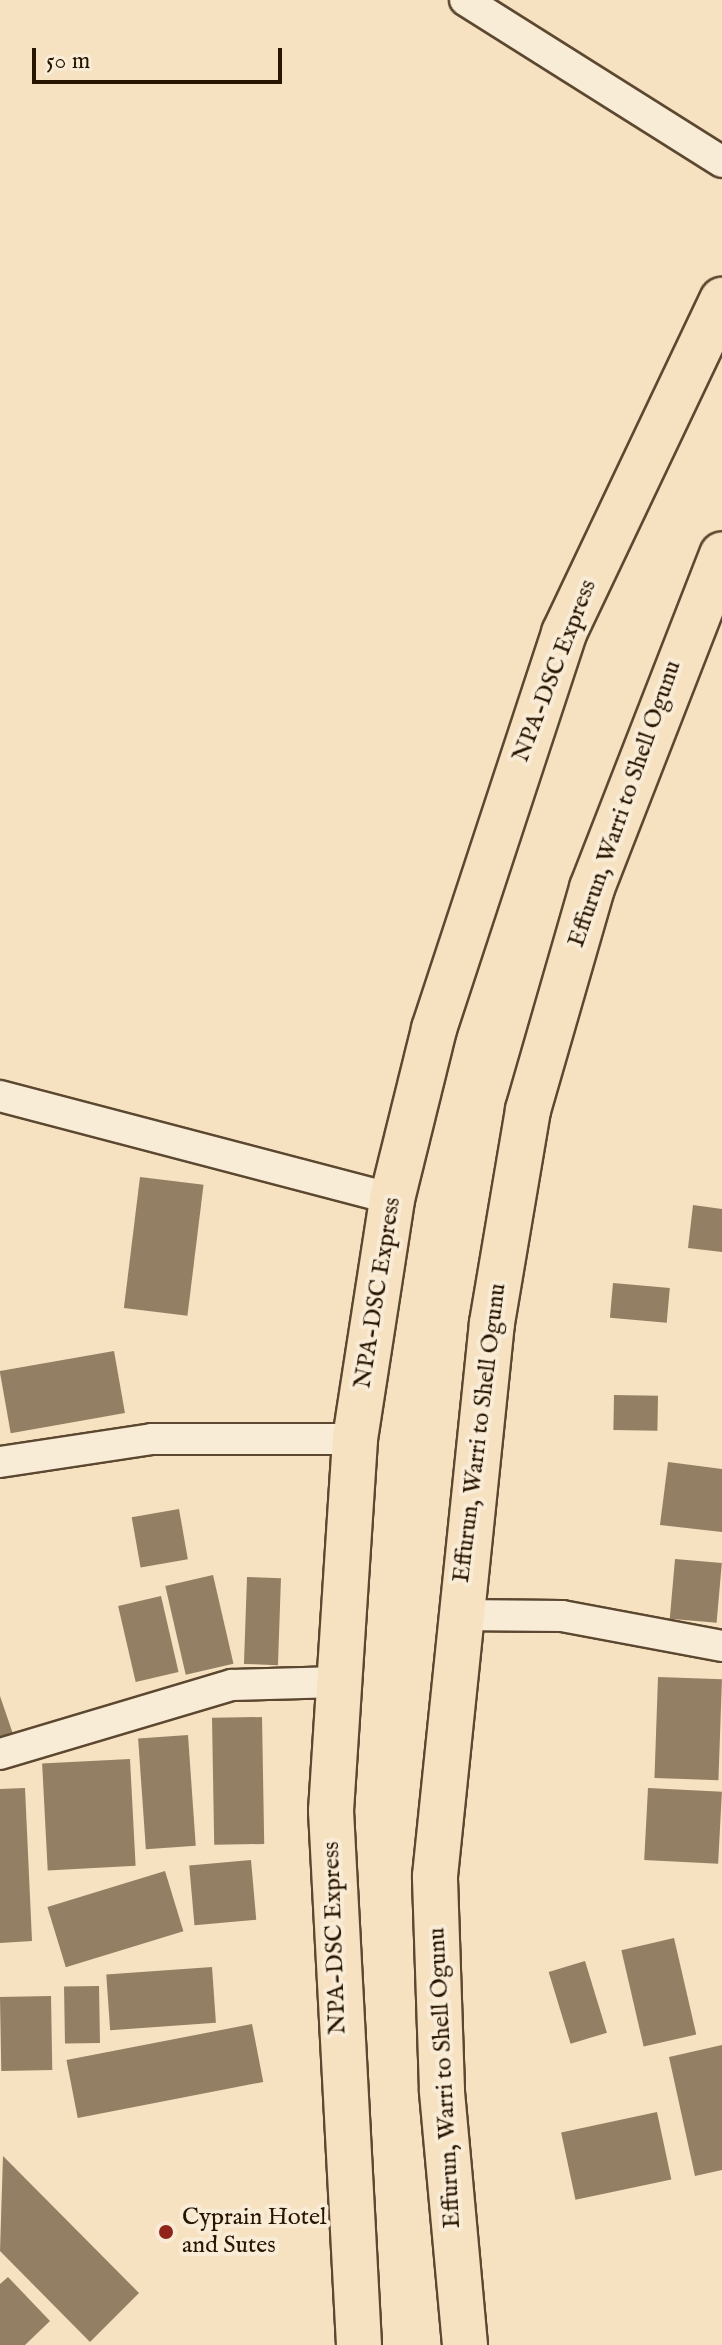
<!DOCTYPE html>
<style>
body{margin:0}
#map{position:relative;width:722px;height:2345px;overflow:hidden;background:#f6e1c1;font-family:"IM FELL English",serif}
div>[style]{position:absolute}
.building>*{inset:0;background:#937f64;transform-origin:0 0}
.roads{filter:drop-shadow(2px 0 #5c4830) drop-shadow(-2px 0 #5c4830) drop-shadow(0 2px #5c4830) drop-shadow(0 -2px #5c4830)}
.street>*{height:30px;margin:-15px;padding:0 15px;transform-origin:15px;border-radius:15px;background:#f9ecd7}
.primary>*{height:44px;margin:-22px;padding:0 22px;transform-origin:22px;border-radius:22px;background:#f6e1c1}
.dots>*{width:22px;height:22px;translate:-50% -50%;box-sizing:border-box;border:4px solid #f9ecd7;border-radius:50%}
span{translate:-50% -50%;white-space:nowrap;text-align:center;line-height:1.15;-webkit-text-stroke:8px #f9ecd7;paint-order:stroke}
.street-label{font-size:24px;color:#281500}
.poi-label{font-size:24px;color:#281500}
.left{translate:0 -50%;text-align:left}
.scale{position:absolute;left:32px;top:48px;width:250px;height:36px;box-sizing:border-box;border:4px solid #281500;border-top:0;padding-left:10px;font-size:24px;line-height:28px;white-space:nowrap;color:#281500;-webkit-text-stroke:6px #f9ecd7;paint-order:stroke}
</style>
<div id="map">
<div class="building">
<div style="left:140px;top:1177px;width:64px;height:132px;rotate:7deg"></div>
<div style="clip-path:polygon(693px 1205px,722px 1209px,722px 1252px,688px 1248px)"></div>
<div style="left:613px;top:1283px;width:57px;height:35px;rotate:5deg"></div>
<div style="left:114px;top:1351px;width:63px;height:116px;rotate:80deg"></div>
<div style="left:614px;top:1395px;width:44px;height:35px;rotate:1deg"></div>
<div style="clip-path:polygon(668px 1462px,722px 1469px,722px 1532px,660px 1525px)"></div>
<div style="left:179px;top:1509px;width:51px;height:48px;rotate:80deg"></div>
<div style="left:675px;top:1559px;width:47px;height:60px;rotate:5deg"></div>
<div style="left:213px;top:1575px;width:91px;height:49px;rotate:77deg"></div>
<div style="left:247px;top:1577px;width:34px;height:87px;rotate:2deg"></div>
<div style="left:161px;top:1596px;width:78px;height:44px;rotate:77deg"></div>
<div style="left:658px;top:1677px;width:64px;height:101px;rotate:2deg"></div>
<div style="clip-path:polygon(0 1696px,14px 1737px,0 1741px)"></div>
<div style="left:262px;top:1717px;width:127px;height:50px;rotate:89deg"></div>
<div style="left:188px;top:1735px;width:111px;height:50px;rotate:86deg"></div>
<div style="left:130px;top:1759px;width:107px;height:88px;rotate:87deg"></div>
<div style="clip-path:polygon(25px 1788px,32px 1941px,0 1943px,0 1789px)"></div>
<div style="left:648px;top:1788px;width:74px;height:72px;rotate:3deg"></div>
<div style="left:251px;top:1860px;width:60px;height:62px;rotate:85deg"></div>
<div style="left:165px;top:1871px;width:63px;height:123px;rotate:73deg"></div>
<div style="left:674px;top:1938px;width:99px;height:54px;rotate:77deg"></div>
<div style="left:585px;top:1961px;width:75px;height:38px;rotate:73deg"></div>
<div style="left:212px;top:1967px;width:56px;height:106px;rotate:86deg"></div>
<div style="left:99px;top:1986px;width:57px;height:35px;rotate:89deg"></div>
<div style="left:51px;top:1996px;width:74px;height:51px;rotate:89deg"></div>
<div style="left:252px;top:2024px;width:59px;height:189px;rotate:79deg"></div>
<div style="clip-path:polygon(722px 2045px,722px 2170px,695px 2176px,669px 2057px)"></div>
<div style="left:657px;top:2112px;width:69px;height:98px;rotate:78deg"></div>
<div style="clip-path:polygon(3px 2156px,139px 2293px,90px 2342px,0 2251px)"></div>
<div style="clip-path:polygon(8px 2277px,50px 2321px,25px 2345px,0 2345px,0 2284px)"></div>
</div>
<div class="roads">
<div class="street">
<div style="left:465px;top:0;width:304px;rotate:32.2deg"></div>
<div style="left:0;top:1096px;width:405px;rotate:14.7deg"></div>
<div style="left:0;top:1462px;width:154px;rotate:-8.6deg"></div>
<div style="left:152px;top:1439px;width:203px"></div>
<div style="left:457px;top:1615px;width:105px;rotate:0.5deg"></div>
<div style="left:562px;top:1616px;width:163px;rotate:10.6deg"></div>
<div style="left:0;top:1754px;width:242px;rotate:-16.6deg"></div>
<div style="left:232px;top:1685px;width:107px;rotate:-1.6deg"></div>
</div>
<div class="primary">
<div style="left:359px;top:2345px;width:535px;rotate:-93deg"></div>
<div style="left:331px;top:1811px;width:373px;rotate:-86.3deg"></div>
<div style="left:355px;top:1439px;width:243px;rotate:-81.2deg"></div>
<div style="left:392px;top:1199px;width:175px;rotate:-76.1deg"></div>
<div style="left:434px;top:1029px;width:417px;rotate:-71.8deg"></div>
<div style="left:564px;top:633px;width:369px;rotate:-64.6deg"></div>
<div style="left:465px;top:2345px;width:256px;rotate:-95.2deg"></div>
<div style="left:442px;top:2090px;width:214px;rotate:-91.9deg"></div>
<div style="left:435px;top:1876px;width:556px;rotate:-84.12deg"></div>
<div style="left:492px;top:1323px;width:216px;rotate:-80.4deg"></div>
<div style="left:528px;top:1110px;width:231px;rotate:-73.9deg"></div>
<div style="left:592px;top:888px;width:358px;rotate:-68.7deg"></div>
</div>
</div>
<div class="dots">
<div style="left:166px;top:2232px;background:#8f2418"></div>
</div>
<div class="street-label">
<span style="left:555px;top:671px;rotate:-69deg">NPA-DSC Express</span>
<span style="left:625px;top:804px;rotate:-71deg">Effurun, Warri to Shell Ogunu</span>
<span style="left:378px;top:1293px;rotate:-81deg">NPA-DSC Express</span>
<span style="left:480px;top:1433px;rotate:-83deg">Effurun, Warri to Shell Ogunu</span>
<span style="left:335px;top:1938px;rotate:-92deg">NPA-DSC Express</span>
<span style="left:445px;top:2078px;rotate:-93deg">Effurun, Warri to Shell Ogunu</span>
</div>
<div class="poi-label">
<span class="left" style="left:182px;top:2232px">Cyprain Hotel<br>and Sutes</span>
</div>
<div class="scale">50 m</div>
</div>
